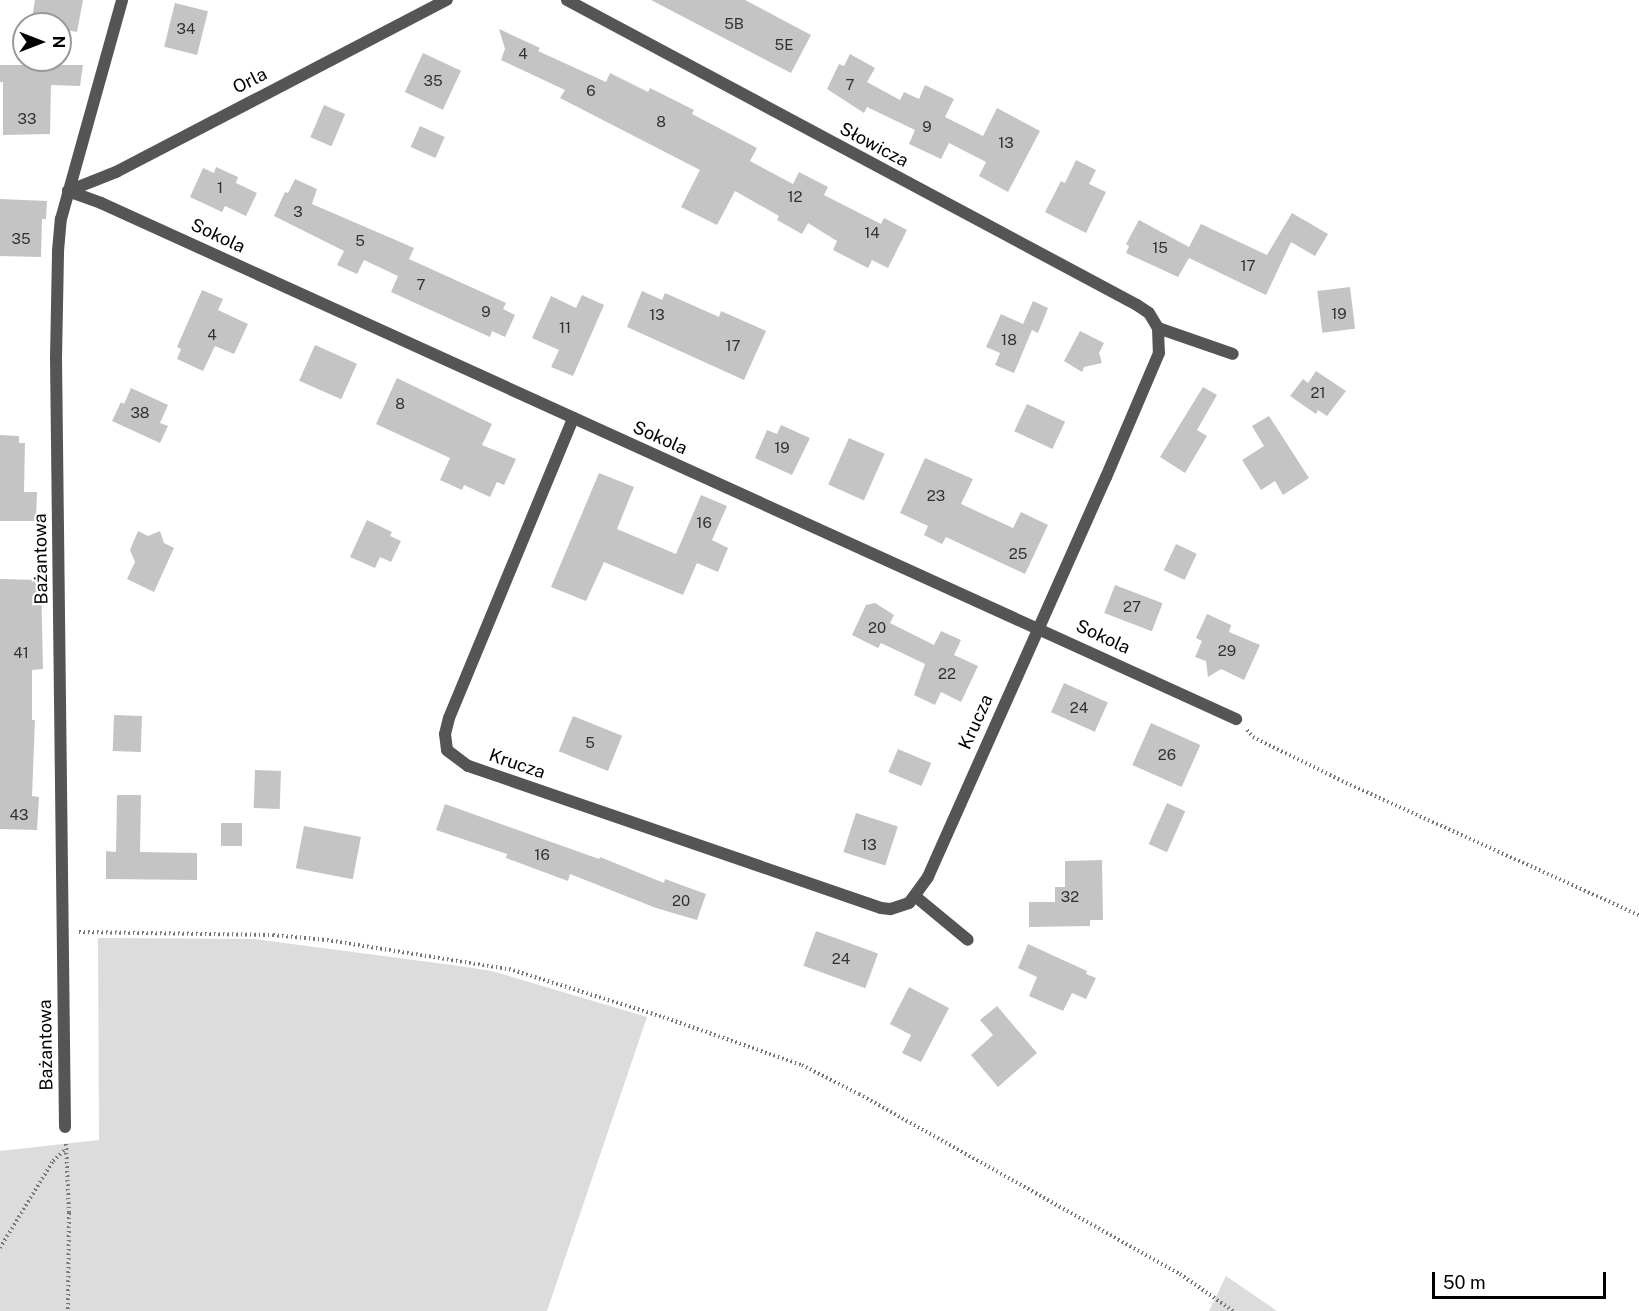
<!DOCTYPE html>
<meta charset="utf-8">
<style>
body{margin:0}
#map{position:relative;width:1639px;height:1311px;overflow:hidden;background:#fff;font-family:"Public Sans",sans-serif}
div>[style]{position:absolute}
.green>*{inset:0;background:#dcdcdc}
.building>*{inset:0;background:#c4c4c4;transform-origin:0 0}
.path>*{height:4px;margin-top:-2px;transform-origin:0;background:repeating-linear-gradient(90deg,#777 0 1.5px,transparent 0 4.5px)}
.street>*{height:12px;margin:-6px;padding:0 6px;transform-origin:6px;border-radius:6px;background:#555}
span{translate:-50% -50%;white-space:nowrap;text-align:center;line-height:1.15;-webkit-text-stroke:4.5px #fff;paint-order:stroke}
.number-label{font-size:15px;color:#313131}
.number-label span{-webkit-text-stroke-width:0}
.street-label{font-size:18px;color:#000}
.north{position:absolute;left:12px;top:12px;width:60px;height:60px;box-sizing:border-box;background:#fff;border:2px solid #999;border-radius:50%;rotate:90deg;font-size:16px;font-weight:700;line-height:24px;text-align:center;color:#000}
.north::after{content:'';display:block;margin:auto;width:21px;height:27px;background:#000;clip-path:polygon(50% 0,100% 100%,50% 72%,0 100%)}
.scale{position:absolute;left:1432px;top:1272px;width:174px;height:27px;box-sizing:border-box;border:3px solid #000;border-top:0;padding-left:8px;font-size:18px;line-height:21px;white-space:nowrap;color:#000;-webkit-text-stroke:4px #fff;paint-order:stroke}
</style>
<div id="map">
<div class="green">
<div style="clip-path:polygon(98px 938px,254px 939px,452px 965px,492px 971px,647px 1017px,547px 1311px,0 1311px,0 1151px,99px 1140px)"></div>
<div style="clip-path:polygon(1226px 1276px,1277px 1311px,1209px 1311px)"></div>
</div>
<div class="building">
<div style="clip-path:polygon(35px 0,83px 0,77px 32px,60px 29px,60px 24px,31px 24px)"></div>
<div style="clip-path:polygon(651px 0,745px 0,811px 35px,791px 73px)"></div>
<div style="left:175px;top:3px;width:34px;height:45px;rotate:14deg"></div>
<div style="clip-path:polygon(499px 29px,540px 48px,538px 51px,606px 82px,610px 73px,648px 92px,650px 88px,694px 110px,692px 114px,757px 148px,750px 161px,793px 184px,799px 172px,828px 187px,824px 195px,881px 224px,884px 218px,907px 230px,888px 268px,872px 260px,868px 268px,833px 250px,837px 241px,808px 223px,802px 234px,777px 220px,779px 216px,735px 191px,717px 225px,681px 207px,700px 170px,560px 98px,565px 90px,501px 60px,505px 49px)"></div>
<div style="left:423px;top:53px;width:42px;height:43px;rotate:25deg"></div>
<div style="clip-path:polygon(850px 54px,875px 68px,867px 82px,900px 100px,904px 92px,919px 99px,925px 85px,954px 99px,945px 117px,983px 136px,997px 108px,1040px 131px,1008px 192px,979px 176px,986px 162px,949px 143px,941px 159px,909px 144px,915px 130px,867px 107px,864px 113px,827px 89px,839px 64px,844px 66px)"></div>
<div style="clip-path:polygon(0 65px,83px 65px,80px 86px,51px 85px,50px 134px,3px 135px,3px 82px,0 82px)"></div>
<div style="left:324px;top:105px;width:23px;height:35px;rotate:23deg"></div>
<div style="left:420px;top:126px;width:27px;height:23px;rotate:24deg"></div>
<div style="clip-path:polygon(1076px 160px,1096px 170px,1089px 184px,1106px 192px,1086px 233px,1045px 212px,1061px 181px,1065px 183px)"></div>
<div style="clip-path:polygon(216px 167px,238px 177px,236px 183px,257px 193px,246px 216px,225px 206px,222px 212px,190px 197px,203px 168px,214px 173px)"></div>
<div style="clip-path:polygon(295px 179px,317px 189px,312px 204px,414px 248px,409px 259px,506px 303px,503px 309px,515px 315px,505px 337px,492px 331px,490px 337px,391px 292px,398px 276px,364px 260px,357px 274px,337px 265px,344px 251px,274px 216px,285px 192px,288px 193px)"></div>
<div style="clip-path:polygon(0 199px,47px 201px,46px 219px,42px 219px,41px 257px,0 256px)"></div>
<div style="clip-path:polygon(1292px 213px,1328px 234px,1315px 256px,1291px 242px,1266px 295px,1189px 258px,1178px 277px,1126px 253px,1129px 246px,1126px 244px,1139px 220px,1189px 247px,1201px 224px,1267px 255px)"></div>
<div style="left:1350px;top:287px;width:42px;height:33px;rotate:83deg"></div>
<div style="clip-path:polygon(202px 290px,223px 299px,218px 310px,248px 324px,234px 354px,215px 346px,203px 371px,177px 359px,181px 349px,177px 347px)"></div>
<div style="clip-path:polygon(642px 291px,662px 300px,665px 293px,719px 317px,721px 311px,766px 331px,744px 380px,627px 327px)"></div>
<div style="clip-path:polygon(582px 295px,604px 305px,573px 376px,551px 367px,559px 350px,532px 338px,551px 296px,576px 308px)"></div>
<div style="clip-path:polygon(1033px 301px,1048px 308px,1038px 333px,1032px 330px,1014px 373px,995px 365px,1000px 353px,986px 347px,1001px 314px,1023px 324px)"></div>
<div style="clip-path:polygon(1080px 331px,1104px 343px,1099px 353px,1102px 363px,1084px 367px,1082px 372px,1064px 361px)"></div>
<div style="left:315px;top:345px;width:46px;height:39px;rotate:24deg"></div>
<div style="clip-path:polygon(1316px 371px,1346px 391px,1327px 416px,1318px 410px,1316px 414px,1290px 396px,1303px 379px,1308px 383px)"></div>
<div style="clip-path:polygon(397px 378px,492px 424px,482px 445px,516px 459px,504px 485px,497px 482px,490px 497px,464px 485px,462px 490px,440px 480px,450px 458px,376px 424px)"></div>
<div style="clip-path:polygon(1203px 387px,1217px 395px,1197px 430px,1207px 436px,1185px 473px,1160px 457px)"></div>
<div style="clip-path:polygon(131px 388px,168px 405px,160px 423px,168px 426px,160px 443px,112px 421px,121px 402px,124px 404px)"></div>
<div style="left:1027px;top:404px;width:42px;height:30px;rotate:25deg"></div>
<div style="clip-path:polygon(1269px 416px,1309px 478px,1283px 495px,1275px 481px,1261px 490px,1242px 460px,1264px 446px,1252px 426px)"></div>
<div style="clip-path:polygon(781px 425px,810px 438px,792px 475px,755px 458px,767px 430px,777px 434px)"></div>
<div style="clip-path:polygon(0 435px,19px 436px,19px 443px,25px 443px,24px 492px,37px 492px,36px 521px,0 521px)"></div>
<div style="left:849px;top:438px;width:39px;height:51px;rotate:24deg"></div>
<div style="clip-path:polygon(925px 458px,973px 479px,961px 504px,1013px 528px,1021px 512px,1048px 525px,1025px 574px,946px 537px,942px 544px,924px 535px,928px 526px,900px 513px)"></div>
<div style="clip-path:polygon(599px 473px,634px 487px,617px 529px,676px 554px,701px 495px,727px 506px,712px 540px,728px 548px,718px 572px,697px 563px,683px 595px,604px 562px,586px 601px,551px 587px)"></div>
<div style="clip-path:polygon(367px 520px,392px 532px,390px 536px,401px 541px,391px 562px,380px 557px,375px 568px,350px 557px)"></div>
<div style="clip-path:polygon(138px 531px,148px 536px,160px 531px,164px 543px,174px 548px,154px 592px,127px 579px,135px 562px,130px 550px)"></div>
<div style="left:1176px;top:544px;width:23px;height:29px;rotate:25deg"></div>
<div style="clip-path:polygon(0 579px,41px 580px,43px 669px,32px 670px,32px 720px,35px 720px,32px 796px,39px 797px,37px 830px,0 829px)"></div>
<div style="left:1115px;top:585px;width:51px;height:30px;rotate:21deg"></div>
<div style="clip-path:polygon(875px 603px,894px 615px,890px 623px,934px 645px,941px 631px,961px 640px,954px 655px,978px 666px,961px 702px,941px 692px,935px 705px,914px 695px,925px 664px,881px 643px,878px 648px,852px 635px,866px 605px)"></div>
<div style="clip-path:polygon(1207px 614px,1231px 625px,1229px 632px,1260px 645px,1244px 680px,1221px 669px,1208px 677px,1206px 661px,1195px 657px,1202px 641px,1196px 638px)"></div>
<div style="left:1064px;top:683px;width:48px;height:32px;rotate:24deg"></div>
<div style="left:114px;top:715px;width:28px;height:36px;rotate:2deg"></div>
<div style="left:573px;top:716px;width:53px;height:38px;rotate:22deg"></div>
<div style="left:1151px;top:723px;width:54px;height:46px;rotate:24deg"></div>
<div style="left:898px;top:749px;width:36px;height:25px;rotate:23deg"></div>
<div style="left:255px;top:770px;width:26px;height:38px;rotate:2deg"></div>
<div style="clip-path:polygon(117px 795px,141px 795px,140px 852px,197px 853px,197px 880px,106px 879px,106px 851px,116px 852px)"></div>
<div style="left:1167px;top:803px;width:20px;height:45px;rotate:24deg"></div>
<div style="clip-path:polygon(445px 804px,599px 859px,600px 857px,664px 883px,665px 879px,706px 894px,697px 920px,656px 908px,570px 874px,568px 881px,506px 858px,507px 854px,436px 830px)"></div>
<div style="left:856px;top:813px;width:44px;height:41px;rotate:18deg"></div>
<div style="left:221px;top:823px;width:21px;height:23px"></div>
<div style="left:304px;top:826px;width:58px;height:43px;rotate:11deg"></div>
<div style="clip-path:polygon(1102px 860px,1103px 920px,1090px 920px,1090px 926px,1029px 927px,1029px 902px,1055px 902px,1055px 887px,1065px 887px,1065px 861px)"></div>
<div style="left:816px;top:931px;width:66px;height:37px;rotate:20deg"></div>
<div style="clip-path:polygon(1028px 944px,1087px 971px,1086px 974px,1096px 978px,1086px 999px,1072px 993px,1063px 1011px,1029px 996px,1037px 977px,1018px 968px)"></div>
<div style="clip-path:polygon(909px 987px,949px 1008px,921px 1062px,902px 1053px,911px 1035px,890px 1024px)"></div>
<div style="clip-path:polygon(997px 1006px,1037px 1053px,998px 1087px,971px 1055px,993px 1035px,980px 1020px)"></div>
</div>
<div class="path">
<div style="left:1247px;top:730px;width:9px;rotate:49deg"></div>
<div style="left:1253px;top:737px;width:99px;rotate:26.3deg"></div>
<div style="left:1342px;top:781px;width:326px;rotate:24.3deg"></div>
<div style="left:79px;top:932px;width:194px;rotate:0.9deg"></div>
<div style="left:273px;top:935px;width:54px;rotate:5.3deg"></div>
<div style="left:327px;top:940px;width:184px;rotate:9.1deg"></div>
<div style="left:509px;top:969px;width:161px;rotate:17.3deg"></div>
<div style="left:663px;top:1017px;width:147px;rotate:19.1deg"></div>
<div style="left:802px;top:1065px;width:64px;rotate:27deg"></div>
<div style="left:859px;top:1094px;width:368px;rotate:29.3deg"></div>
<div style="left:1180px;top:1274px;width:65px;rotate:34.9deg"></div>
<div style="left:66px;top:1144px;width:69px;rotate:87.5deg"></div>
<div style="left:69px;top:1213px;width:98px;rotate:90.6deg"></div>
<div style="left:0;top:1248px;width:102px;rotate:-58.7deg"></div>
<div style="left:53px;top:1161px;width:16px;rotate:-43deg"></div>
</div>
<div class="street">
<div style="left:567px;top:0;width:646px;rotate:28.15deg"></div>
<div style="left:1137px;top:305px;width:14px;rotate:34deg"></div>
<div style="left:1149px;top:313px;width:17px;rotate:59deg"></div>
<div style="left:1158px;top:328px;width:25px;rotate:88deg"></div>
<div style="left:1159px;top:353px;width:135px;rotate:113.1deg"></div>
<div style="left:1106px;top:477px;width:438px;rotate:114deg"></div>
<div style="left:928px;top:877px;width:32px;rotate:126deg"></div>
<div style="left:909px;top:903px;width:20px;rotate:162deg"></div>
<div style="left:890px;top:909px;width:9px;rotate:-174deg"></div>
<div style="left:881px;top:908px;width:437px;rotate:-161deg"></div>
<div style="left:468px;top:766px;width:26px;rotate:-143deg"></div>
<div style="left:447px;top:750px;width:16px;rotate:-97deg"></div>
<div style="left:445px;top:734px;width:16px;rotate:-76deg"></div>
<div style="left:449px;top:718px;width:325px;rotate:-67.5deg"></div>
<div style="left:68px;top:191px;width:35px;rotate:20deg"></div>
<div style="left:101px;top:203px;width:1247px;rotate:24.45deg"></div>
<div style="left:68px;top:191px;width:52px;rotate:-21.6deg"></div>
<div style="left:116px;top:172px;width:373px;rotate:-27.5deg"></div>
<div style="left:1158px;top:328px;width:79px;rotate:19.1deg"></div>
<div style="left:916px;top:897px;width:67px;rotate:39.6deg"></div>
<div style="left:65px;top:1127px;width:769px;rotate:-90.67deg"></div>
<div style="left:56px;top:358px;width:107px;rotate:-88.9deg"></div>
<div style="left:58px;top:251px;width:32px;rotate:-85deg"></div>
<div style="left:61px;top:219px;width:227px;rotate:-74.4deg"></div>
</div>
<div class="number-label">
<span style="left:734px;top:24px">5B</span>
<span style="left:186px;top:29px">34</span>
<span style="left:784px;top:45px">5E</span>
<span style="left:523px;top:54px">4</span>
<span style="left:433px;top:81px">35</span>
<span style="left:850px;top:85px">7</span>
<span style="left:591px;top:91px">6</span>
<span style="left:27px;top:119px">33</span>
<span style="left:661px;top:122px">8</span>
<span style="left:927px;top:127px">9</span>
<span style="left:1006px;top:143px">13</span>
<span style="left:220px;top:188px">1</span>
<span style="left:795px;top:197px">12</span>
<span style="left:298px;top:212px">3</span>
<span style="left:872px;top:233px">14</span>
<span style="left:21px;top:239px">35</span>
<span style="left:360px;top:241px">5</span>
<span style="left:1160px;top:248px">15</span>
<span style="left:1248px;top:266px">17</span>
<span style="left:421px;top:285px">7</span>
<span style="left:486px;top:312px">9</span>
<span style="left:1339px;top:314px">19</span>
<span style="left:657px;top:315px">13</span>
<span style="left:565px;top:328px">11</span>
<span style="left:212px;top:335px">4</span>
<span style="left:1009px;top:340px">18</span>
<span style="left:733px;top:346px">17</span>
<span style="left:1318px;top:393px">21</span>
<span style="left:400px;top:404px">8</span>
<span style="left:140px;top:413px">38</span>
<span style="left:782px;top:448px">19</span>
<span style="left:936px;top:496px">23</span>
<span style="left:704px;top:523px">16</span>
<span style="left:1018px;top:554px">25</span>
<span style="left:1132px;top:607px">27</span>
<span style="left:877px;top:628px">20</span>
<span style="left:1227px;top:651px">29</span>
<span style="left:21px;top:653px">41</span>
<span style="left:947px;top:674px">22</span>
<span style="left:1079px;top:708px">24</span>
<span style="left:590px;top:743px">5</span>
<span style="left:1167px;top:755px">26</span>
<span style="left:19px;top:815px">43</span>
<span style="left:869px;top:845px">13</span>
<span style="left:542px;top:855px">16</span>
<span style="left:1070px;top:897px">32</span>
<span style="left:681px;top:901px">20</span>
<span style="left:841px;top:959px">24</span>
</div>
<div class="street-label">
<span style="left:250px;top:81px;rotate:-27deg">Orla</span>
<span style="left:874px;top:145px;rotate:28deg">Słowicza</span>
<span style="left:218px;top:236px;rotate:25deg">Sokola</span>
<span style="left:660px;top:438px;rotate:24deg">Sokola</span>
<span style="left:41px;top:559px;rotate:-91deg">Bażantowa</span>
<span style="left:1103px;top:637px;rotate:25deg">Sokola</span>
<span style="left:976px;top:722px;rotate:-66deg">Krucza</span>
<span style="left:517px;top:764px;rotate:19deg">Krucza</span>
<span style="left:46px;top:1045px;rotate:-91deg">Bażantowa</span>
</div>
<div class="north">N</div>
<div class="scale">50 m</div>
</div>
